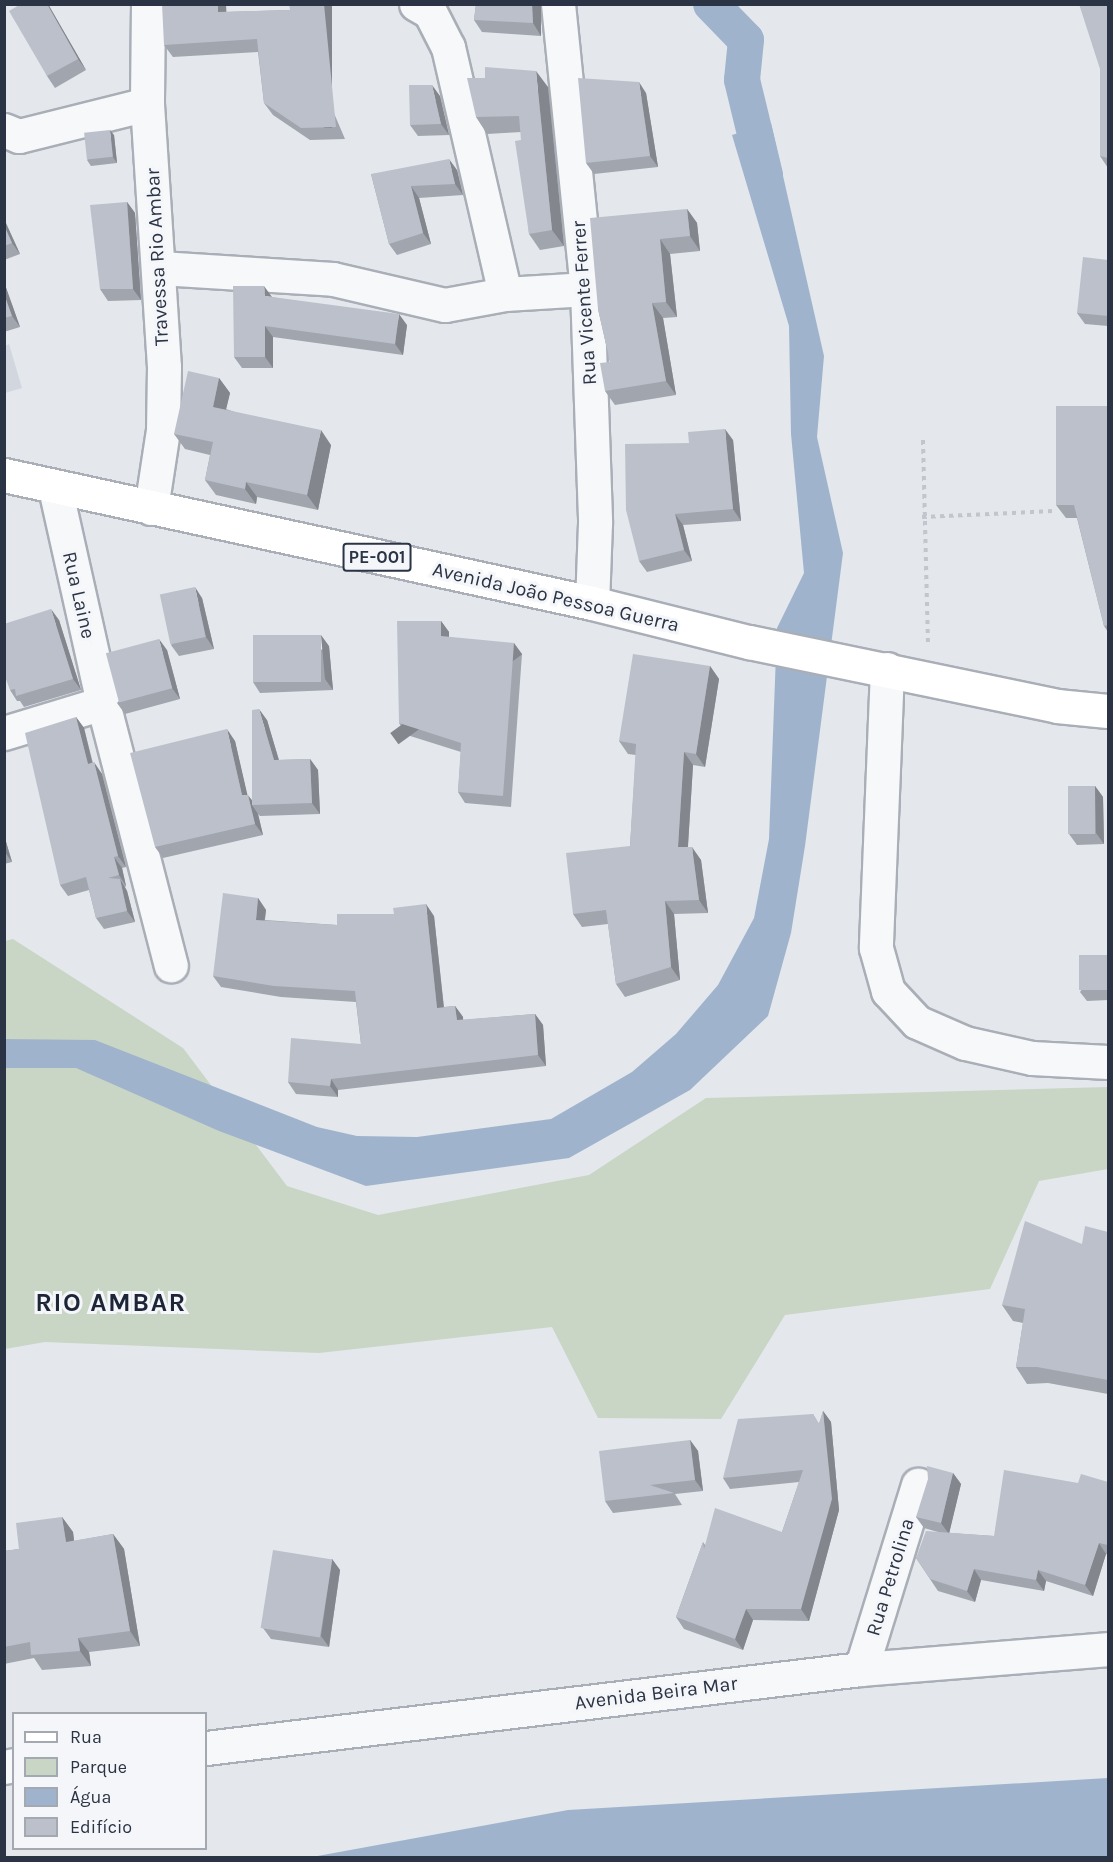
<!DOCTYPE html>
<meta charset="utf-8">
<style>
body{margin:0}
#map{position:relative;width:1113px;height:1862px;overflow:hidden;background:#e4e7ec;font-family:Karla,sans-serif}
div>[style]{position:absolute}
.built>*{inset:0;background:#d2d6de}
.green>*{inset:0;background:#c9d6c5}
.water>*{inset:0;background:#9fb4cc}
.canal>*{height:36px;margin:-18px;padding:0 18px;transform-origin:18px;border-radius:18px;background:#9fb4cc}
.path>*{height:4px;margin-top:-2px;transform-origin:0;background:repeating-linear-gradient(90deg,#c2c5cb 0 4.5px,transparent 0 9px)}
.roads{filter:drop-shadow(2px 0 #a9aeb7) drop-shadow(-2px 0 #a9aeb7) drop-shadow(0 2px #a9aeb7) drop-shadow(0 -2px #a9aeb7)}
.minor>*{height:33px;margin:-16.5px;padding:0 16.5px;transform-origin:16.5px;border-radius:16.5px;background:#f7f8fa}
.primary>*{height:33px;margin:-16.5px;padding:0 16.5px;transform-origin:16.5px;border-radius:16.5px;background:#fff}
.wall>*{inset:0;background:#a1a5ae}
.shaded-wall>*{inset:0;background:#83868d;transform-origin:0 0}
.building>*{inset:0;background:#bbc0ca;transform-origin:0 0}
span{translate:-50% -50%;white-space:nowrap;text-align:center;line-height:1.15;-webkit-text-stroke:6px #f4f6f9;paint-order:stroke}
.shield-label span{padding:2px 4px;background:#f4f6f9;border:2px solid;border-radius:4px;-webkit-text-stroke-width:0}
.shield-label{font-size:18px;color:#2b3445;font-weight:700}
.street-label{font-size:20px;color:#2b3445}
.district-label{font-size:26px;color:#1d2536;font-weight:700;letter-spacing:1.5px}
.frame{position:absolute;inset:0;border:6px solid #2b3445;pointer-events:none}
.legend{position:absolute;left:12px;top:1712px;width:195px;height:138px;box-sizing:border-box;background:#f4f6f9;border:2px solid #a4a8b1;margin:0;padding:8px 10px;list-style:none;font-size:18px;color:#2b3445}
.legend li{display:flex;align-items:center;gap:12px;height:30px}
.legend b{width:30px;border:2px solid #a4a8b1}
</style>
<div id="map">
<div class="built">
<div style="clip-path:polygon(9px 344px,22px 388px,5px 393px,5px 346px)"></div>
</div>
<div class="green">
<div style="clip-path:polygon(13px 939px,183px 1048px,287px 1186px,378px 1215px,589px 1175px,706px 1098px,1108px 1087px,1108px 1169px,1039px 1181px,990px 1289px,785px 1315px,721px 1419px,598px 1418px,552px 1327px,319px 1353px,45px 1342px,5px 1349px,5px 941px)"></div>
</div>
<div class="water">
<div style="clip-path:polygon(771px 123px,824px 356px,817px 437px,843px 553px,805px 846px,791px 933px,768px 1016px,690px 1090px,569px 1158px,366px 1186px,219px 1131px,76px 1068px,5px 1068px,4px 1039px,95px 1040px,317px 1127px,357px 1136px,417px 1137px,551px 1119px,632px 1072px,676px 1034px,718px 985px,754px 918px,769px 839px,777px 628px,804px 573px,791px 434px,789px 326px,732px 135px)"></div>
<div style="clip-path:polygon(1108px 1778px,1108px 1857px,312px 1857px,568px 1810px)"></div>
</div>
<div class="canal">
<div style="left:711px;top:4px;width:50px;rotate:45.8deg"></div>
<div style="left:746px;top:40px;width:40px;rotate:95.7deg"></div>
<div style="left:742px;top:80px;width:98px;rotate:76.4deg"></div>
</div>
<div class="path">
<div style="left:923px;top:440px;width:206px;rotate:88.6deg"></div>
<div style="left:922px;top:517px;width:131px;rotate:-2.6deg"></div>
</div>
<div class="roads">
<div class="minor">
<div style="left:148px;top:4px;width:100px;rotate:90.6deg"></div>
<div style="left:147px;top:104px;width:264px;rotate:86.3deg"></div>
<div style="left:164px;top:367px;width:63px;rotate:90.9deg"></div>
<div style="left:163px;top:430px;width:79px;rotate:98.7deg"></div>
<div style="left:416px;top:4px;width:16px;rotate:30deg"></div>
<div style="left:430px;top:12px;width:39px;rotate:63deg"></div>
<div style="left:448px;top:47px;width:253px;rotate:77deg"></div>
<div style="left:558px;top:4px;width:286px;rotate:84.2deg"></div>
<div style="left:587px;top:289px;width:234px;rotate:88deg"></div>
<div style="left:595px;top:523px;width:80px;rotate:92.1deg"></div>
<div style="left:4px;top:130px;width:16px;rotate:22deg"></div>
<div style="left:19px;top:136px;width:132px;rotate:-14deg"></div>
<div style="left:160px;top:268px;width:173px;rotate:3.6deg"></div>
<div style="left:333px;top:279px;width:115px;rotate:13.1deg"></div>
<div style="left:445px;top:305px;width:61px;rotate:-10.4deg"></div>
<div style="left:505px;top:294px;width:82px;rotate:-3.5deg"></div>
<div style="left:55px;top:488px;width:220px;rotate:77.4deg"></div>
<div style="left:103px;top:703px;width:271px;rotate:75.5deg"></div>
<div style="left:887px;top:669px;width:279px;rotate:92.3deg"></div>
<div style="left:876px;top:948px;width:45px;rotate:74.4deg"></div>
<div style="left:888px;top:991px;width:42px;rotate:46.9deg"></div>
<div style="left:917px;top:1022px;width:52px;rotate:23.6deg"></div>
<div style="left:965px;top:1043px;width:69px;rotate:12.6deg"></div>
<div style="left:1032px;top:1058px;width:76px;rotate:3deg"></div>
<div style="left:4px;top:733px;width:103px;rotate:-16.9deg"></div>
<div style="left:861px;top:1669px;width:193px;rotate:-72.8deg"></div>
<div style="left:206px;top:1748px;width:660px;rotate:-6.88deg"></div>
<div style="left:861px;top:1669px;width:248px;rotate:-4.6deg"></div>
<div style="left:4px;top:1767px;width:10px;rotate:-11deg"></div>
</div>
<div class="primary">
<div style="left:4px;top:475px;width:602px;rotate:12.28deg"></div>
<div style="left:592px;top:603px;width:162px;rotate:14deg"></div>
<div style="left:749px;top:642px;width:315px;rotate:11.7deg"></div>
<div style="left:1057px;top:706px;width:51px;rotate:5.6deg"></div>
</div>
</div>
<div class="wall">
<div style="clip-path:polygon(21px 4px,48px 4px,86px 70px,55px 88px,47px 76px)"></div>
<div style="clip-path:polygon(476px 4px,541px 4px,541px 36px,482px 32px,474px 20px)"></div>
<div style="clip-path:polygon(1108px 4px,1108px 168px,1100px 156px,1100px 69px)"></div>
<div style="clip-path:polygon(290px 10px,345px 139px,310px 140px,273px 115px,264px 103px,258px 52px,173px 57px,164px 45px,226px 12px)"></div>
<div style="clip-path:polygon(548px 87px,564px 246px,540px 250px,529px 234px,521px 132px,487px 134px,476px 117px)"></div>
<div style="clip-path:polygon(646px 93px,658px 167px,594px 174px,586px 163px)"></div>
<div style="clip-path:polygon(440px 96px,449px 135px,418px 136px,410px 125px)"></div>
<div style="clip-path:polygon(114px 135px,117px 163px,91px 166px,87px 160px)"></div>
<div style="clip-path:polygon(457px 170px,463px 195px,419px 198px,431px 244px,397px 255px,389px 244px,371px 174px)"></div>
<div style="clip-path:polygon(127px 202px,135px 213px,141px 300px,108px 301px,100px 289px)"></div>
<div style="clip-path:polygon(687px 209px,697px 223px,700px 251px,670px 254px,677px 317px,663px 318px,676px 395px,615px 405px,605px 391px,610px 362px,598px 309px)"></div>
<div style="clip-path:polygon(4px 220px,20px 254px,4px 260px)"></div>
<div style="clip-path:polygon(1108px 260px,1108px 326px,1085px 324px,1077px 313px)"></div>
<div style="clip-path:polygon(4px 282px,20px 327px,4px 332px)"></div>
<div style="clip-path:polygon(272px 297px,407px 325px,403px 355px,273px 337px,273px 368px,242px 368px,234px 357px)"></div>
<div style="clip-path:polygon(219px 378px,230px 393px,226px 409px,331px 445px,318px 510px,257px 497px,256px 504px,216px 495px,205px 480px,210px 455px,185px 449px,174px 434px)"></div>
<div style="clip-path:polygon(1108px 406px,1108px 632px,1104px 626px,1077px 518px,1066px 518px,1056px 505px)"></div>
<div style="clip-path:polygon(733px 440px,741px 521px,683px 525px,692px 561px,647px 572px,639px 561px,689px 443px)"></div>
<div style="clip-path:polygon(202px 598px,214px 649px,179px 656px,171px 645px)"></div>
<div style="clip-path:polygon(59px 620px,81px 690px,24px 707px,20px 701px,17px 701px,10px 690px)"></div>
<div style="clip-path:polygon(441px 621px,449px 632px,449px 637px,522px 654px,511px 807px,465px 803px,458px 792px,461px 752px,407px 735px,399px 723px)"></div>
<div style="clip-path:polygon(329px 646px,333px 690px,260px 693px,253px 682px)"></div>
<div style="clip-path:polygon(167px 650px,180px 699px,125px 714px,117px 703px)"></div>
<div style="clip-path:polygon(710px 666px,719px 679px,705px 767px,693px 765px,688px 847px,701px 860px,708px 913px,674px 914px,680px 980px,625px 997px,616px 984px,608px 924px,582px 927px,573px 914px,630px 846px,636px 755px,628px 754px,619px 741px)"></div>
<div style="clip-path:polygon(76px 717px,84px 728px,93px 763px,102px 774px,126px 867px,122px 868px,126px 886px,125px 887px,127px 891px,135px 922px,104px 929px,96px 918px,89px 890px,68px 896px,60px 885px)"></div>
<div style="clip-path:polygon(267px 720px,279px 760px,310px 759px,318px 770px,320px 814px,260px 816px,258px 814px,263px 835px,163px 858px,155px 847px,235px 741px,247px 795px,252px 800px)"></div>
<div style="clip-path:polygon(1095px 786px,1103px 797px,1104px 844px,1077px 845px,1069px 834px)"></div>
<div style="clip-path:polygon(4px 835px,12px 862px,4px 864px)"></div>
<div style="clip-path:polygon(258px 898px,266px 910px,265px 920px,337px 925px,434px 916px,444px 1007px,455px 1006px,463px 1017px,463px 1020px,535px 1014px,543px 1025px,546px 1066px,338px 1090px,338px 1097px,296px 1094px,288px 1082px,361px 1044px,356px 1002px,281px 997px,221px 987px,213px 976px)"></div>
<div style="clip-path:polygon(1108px 955px,1108px 1000px,1087px 1001px,1080px 992px)"></div>
<div style="clip-path:polygon(1108px 1232px,1108px 1394px,1048px 1383px,1027px 1384px,1016px 1367px,1023px 1323px,1013px 1321px,1002px 1305px,1082px 1244px)"></div>
<div style="clip-path:polygon(823px 1411px,831px 1422px,839px 1510px,809px 1621px,753px 1620px,743px 1650px,684px 1629px,676px 1617px,703px 1542px,705px 1545px,782px 1532px,799px 1482px,730px 1489px,723px 1478px,813px 1414px,819px 1424px)"></div>
<div style="clip-path:polygon(690px 1440px,698px 1451px,703px 1491px,675px 1494px,682px 1505px,613px 1513px,605px 1501px)"></div>
<div style="clip-path:polygon(953px 1473px,961px 1484px,949px 1533px,994px 1536px,1078px 1483px,1108px 1482px,1108px 1555px,1106px 1554px,1093px 1596px,1046px 1581px,1044px 1591px,981px 1580px,975px 1602px,938px 1591px,916px 1558px,938px 1532px,924px 1528px,916px 1517px)"></div>
<div style="clip-path:polygon(62px 1517px,73px 1532px,74px 1541px,113px 1534px,124px 1549px,140px 1646px,89px 1652px,91px 1666px,42px 1670px,34px 1658px,4px 1664px,4px 1551px,19px 1549px)"></div>
<div style="clip-path:polygon(332px 1559px,340px 1570px,329px 1647px,271px 1639px,263px 1628px)"></div>
</div>
<div class="shaded-wall">
<div style="clip-path:polygon(47px 4px,48px 4px,86px 70px,78px 59px)"></div>
<div style="clip-path:polygon(218px 4px,226px 4px,227px 24px,218px 12px)"></div>
<div style="left:324px;top:4px;width:8px;height:124px"></div>
<div style="clip-path:polygon(532px 4px,541px 4px,541px 36px,533px 23px)"></div>
<div style="clip-path:polygon(536px 71px,548px 87px,564px 246px,552px 230px)"></div>
<div style="clip-path:polygon(639px 82px,646px 93px,658px 167px,650px 156px)"></div>
<div style="clip-path:polygon(432px 85px,440px 96px,449px 135px,441px 124px)"></div>
<div style="clip-path:polygon(110px 130px,114px 135px,117px 163px,113px 157px)"></div>
<div style="clip-path:polygon(449px 159px,457px 170px,463px 195px,455px 184px)"></div>
<div style="clip-path:polygon(411px 186px,419px 198px,431px 244px,423px 233px)"></div>
<div style="clip-path:polygon(127px 202px,135px 213px,141px 300px,133px 289px)"></div>
<div style="clip-path:polygon(687px 209px,697px 223px,700px 251px,690px 236px)"></div>
<div style="clip-path:polygon(4px 220px,6px 223px,20px 254px,12px 243px,4px 225px)"></div>
<div style="clip-path:polygon(660px 239px,670px 254px,677px 317px,666px 302px)"></div>
<div style="clip-path:polygon(4px 282px,20px 327px,12px 316px,4px 294px)"></div>
<div style="clip-path:polygon(264px 286px,272px 297px,265px 296px)"></div>
<div style="clip-path:polygon(652px 303px,663px 318px,676px 395px,666px 381px)"></div>
<div style="clip-path:polygon(399px 314px,407px 325px,403px 355px,395px 344px)"></div>
<div style="clip-path:polygon(265px 326px,273px 337px,273px 368px,265px 357px)"></div>
<div style="clip-path:polygon(219px 378px,230px 393px,223px 422px,213px 407px)"></div>
<div style="clip-path:polygon(725px 429px,733px 440px,741px 521px,733px 509px)"></div>
<div style="clip-path:polygon(321px 430px,331px 445px,318px 510px,307px 495px)"></div>
<div style="clip-path:polygon(246px 482px,257px 497px,256px 504px,245px 489px)"></div>
<div style="clip-path:polygon(675px 514px,683px 525px,692px 561px,684px 550px)"></div>
<div style="clip-path:polygon(195px 587px,202px 598px,214px 649px,206px 637px)"></div>
<div style="clip-path:polygon(51px 609px,59px 620px,81px 690px,73px 679px)"></div>
<div style="clip-path:polygon(441px 621px,449px 632px,449px 647px,441px 636px)"></div>
<div style="clip-path:polygon(321px 635px,329px 646px,333px 690px,325px 679px)"></div>
<div style="clip-path:polygon(159px 639px,167px 650px,180px 699px,172px 688px)"></div>
<div style="left:514px;top:643px;width:14px;height:153px;rotate:54deg"></div>
<div style="clip-path:polygon(710px 666px,719px 679px,705px 767px,696px 754px)"></div>
<div style="clip-path:polygon(259px 709px,267px 720px,282px 771px,274px 760px)"></div>
<div style="clip-path:polygon(76px 717px,84px 728px,95px 775px,88px 764px)"></div>
<div style="clip-path:polygon(227px 729px,235px 741px,250px 806px,242px 795px)"></div>
<div style="clip-path:polygon(684px 752px,693px 765px,687px 860px,678px 847px)"></div>
<div style="clip-path:polygon(310px 759px,318px 770px,320px 814px,312px 803px)"></div>
<div style="clip-path:polygon(94px 762px,102px 774px,126px 867px,118px 856px)"></div>
<div style="clip-path:polygon(1095px 786px,1103px 797px,1104px 844px,1096px 833px)"></div>
<div style="clip-path:polygon(248px 795px,255px 805px,252px 805px,258px 814px,263px 835px,255px 824px)"></div>
<div style="clip-path:polygon(4px 835px,12px 862px,4px 851px)"></div>
<div style="clip-path:polygon(692px 847px,701px 860px,708px 913px,699px 900px)"></div>
<div style="clip-path:polygon(114px 857px,122px 868px,126px 886px,119px 875px)"></div>
<div style="clip-path:polygon(120px 879px,127px 891px,135px 922px,127px 911px)"></div>
<div style="clip-path:polygon(258px 898px,266px 910px,263px 931px,256px 920px)"></div>
<div style="clip-path:polygon(665px 901px,674px 914px,680px 980px,671px 967px)"></div>
<div style="clip-path:polygon(426px 904px,434px 916px,445px 1019px,437px 1008px)"></div>
<div style="clip-path:polygon(455px 1006px,463px 1017px,464px 1031px,457px 1020px)"></div>
<div style="clip-path:polygon(535px 1014px,543px 1025px,546px 1066px,538px 1055px)"></div>
<div style="clip-path:polygon(331px 1079px,338px 1090px,338px 1097px,330px 1086px)"></div>
<div style="clip-path:polygon(823px 1411px,831px 1422px,839px 1510px,809px 1621px,801px 1609px,825px 1433px)"></div>
<div style="clip-path:polygon(690px 1440px,698px 1451px,703px 1491px,695px 1480px)"></div>
<div style="clip-path:polygon(953px 1473px,961px 1484px,949px 1534px,941px 1523px)"></div>
<div style="clip-path:polygon(62px 1517px,73px 1532px,76px 1557px,66px 1542px)"></div>
<div style="clip-path:polygon(113px 1534px,124px 1549px,140px 1646px,130px 1631px)"></div>
<div style="clip-path:polygon(1099px 1543px,1106px 1554px,1093px 1596px,1085px 1585px)"></div>
<div style="clip-path:polygon(332px 1559px,340px 1570px,329px 1647px,321px 1636px)"></div>
<div style="clip-path:polygon(974px 1569px,981px 1580px,975px 1602px,967px 1591px)"></div>
<div style="clip-path:polygon(1038px 1570px,1046px 1581px,1044px 1591px,1036px 1580px)"></div>
<div style="clip-path:polygon(746px 1609px,753px 1620px,743px 1650px,735px 1639px)"></div>
<div style="clip-path:polygon(78px 1638px,89px 1652px,91px 1666px,80px 1651px)"></div>
</div>
<div class="building">
<div style="clip-path:polygon(21px 4px,47px 4px,78px 59px,47px 76px,9px 11px)"></div>
<div style="clip-path:polygon(162px 4px,218px 4px,218px 12px,290px 10px,289px 4px,324px 4px,336px 127px,301px 128px,264px 103px,257px 39px,164px 45px)"></div>
<div style="clip-path:polygon(476px 4px,532px 4px,533px 23px,474px 20px)"></div>
<div style="clip-path:polygon(1079px 4px,1108px 4px,1108px 158px,1100px 156px,1100px 69px)"></div>
<div style="clip-path:polygon(485px 67px,536px 71px,552px 230px,529px 234px,515px 141px,521px 140px,519px 116px,476px 117px,467px 78px,485px 78px)"></div>
<div style="clip-path:polygon(578px 78px,639px 82px,650px 156px,586px 163px)"></div>
<div style="clip-path:polygon(409px 85px,432px 85px,441px 124px,410px 125px)"></div>
<div style="left:110px;top:130px;width:27px;height:26px;rotate:84deg"></div>
<div style="clip-path:polygon(449px 159px,455px 184px,411px 186px,423px 233px,389px 244px,371px 174px)"></div>
<div style="clip-path:polygon(127px 202px,133px 289px,100px 289px,90px 205px)"></div>
<div style="clip-path:polygon(687px 209px,690px 236px,660px 239px,666px 302px,652px 303px,666px 381px,605px 391px,600px 363px,610px 362px,598px 309px,590px 218px)"></div>
<div style="clip-path:polygon(4px 225px,12px 243px,4px 246px)"></div>
<div style="clip-path:polygon(1083px 257px,1108px 260px,1108px 316px,1077px 313px)"></div>
<div style="clip-path:polygon(233px 286px,264px 286px,265px 296px,399px 314px,395px 344px,265px 326px,265px 357px,234px 357px)"></div>
<div style="clip-path:polygon(4px 294px,12px 316px,4px 318px)"></div>
<div style="clip-path:polygon(188px 371px,219px 378px,213px 407px,321px 430px,307px 495px,246px 482px,245px 489px,205px 480px,213px 442px,174px 434px)"></div>
<div style="clip-path:polygon(1056px 406px,1108px 406px,1108px 625px,1104px 626px,1074px 505px,1056px 505px)"></div>
<div style="clip-path:polygon(725px 429px,733px 509px,675px 514px,684px 550px,639px 561px,626px 510px,625px 444px,689px 443px,688px 432px)"></div>
<div style="left:195px;top:587px;width:51px;height:36px;rotate:78deg"></div>
<div style="clip-path:polygon(51px 609px,73px 679px,16px 696px,15px 689px,10px 690px,4px 674px,4px 624px)"></div>
<div style="clip-path:polygon(397px 621px,441px 621px,441px 636px,514px 643px,503px 796px,458px 792px,461px 743px,399px 723px)"></div>
<div style="left:253px;top:635px;width:68px;height:47px"></div>
<div style="left:159px;top:639px;width:51px;height:55px;rotate:75deg"></div>
<div style="clip-path:polygon(633px 654px,710px 666px,696px 754px,684px 752px,678px 847px,692px 847px,699px 900px,665px 901px,671px 967px,616px 984px,606px 910px,573px 914px,566px 853px,630px 846px,636px 744px,619px 741px)"></div>
<div style="clip-path:polygon(259px 709px,274px 760px,310px 759px,312px 803px,252px 805px,252px 710px)"></div>
<div style="clip-path:polygon(76px 717px,88px 764px,94px 762px,118px 856px,114px 857px,119px 875px,108px 878px,120px 879px,127px 911px,96px 918px,86px 877px,60px 885px,25px 733px)"></div>
<div style="clip-path:polygon(227px 729px,242px 795px,248px 795px,255px 824px,155px 847px,130px 753px)"></div>
<div style="left:1068px;top:786px;width:27px;height:48px"></div>
<div style="clip-path:polygon(223px 893px,258px 898px,256px 920px,337px 925px,337px 914px,394px 914px,393px 908px,426px 904px,437px 1008px,455px 1006px,457px 1020px,535px 1014px,538px 1055px,331px 1079px,330px 1086px,288px 1082px,291px 1038px,361px 1044px,355px 991px,274px 986px,213px 976px)"></div>
<div style="left:1108px;top:955px;width:35px;height:29px;rotate:90deg"></div>
<div style="clip-path:polygon(1025px 1221px,1082px 1244px,1085px 1226px,1108px 1232px,1108px 1380px,1037px 1367px,1016px 1367px,1025px 1309px,1002px 1305px)"></div>
<div style="clip-path:polygon(823px 1411px,832px 1499px,801px 1609px,746px 1609px,735px 1639px,676px 1617px,703px 1542px,704px 1549px,715px 1508px,782px 1532px,803px 1470px,723px 1478px,738px 1419px,813px 1414px,819px 1424px)"></div>
<div style="clip-path:polygon(690px 1440px,695px 1480px,650px 1485px,674px 1493px,605px 1501px,599px 1451px)"></div>
<div style="clip-path:polygon(927px 1466px,953px 1473px,941px 1523px,916px 1517px,928px 1479px)"></div>
<div style="clip-path:polygon(1004px 1470px,1078px 1483px,1081px 1474px,1108px 1482px,1108px 1545px,1099px 1543px,1085px 1585px,1038px 1570px,1036px 1580px,974px 1569px,967px 1591px,930px 1579px,916px 1558px,926px 1531px,994px 1536px)"></div>
<div style="clip-path:polygon(62px 1517px,66px 1542px,113px 1534px,130px 1631px,78px 1638px,80px 1651px,31px 1655px,30px 1642px,4px 1647px,4px 1551px,19px 1549px,16px 1523px)"></div>
<div style="left:273px;top:1550px;width:60px;height:79px;rotate:9deg"></div>
</div>
<div class="shield-label">
<span style="left:377px;top:557px">PE-001</span>
</div>
<div class="street-label">
<span style="left:157px;top:257px;rotate:-93deg">Travessa Rio Ambar</span>
<span style="left:584px;top:303px;rotate:-94deg">Rua Vicente Ferrer</span>
<span style="left:79px;top:595px;rotate:77deg">Rua Laine</span>
<span style="left:556px;top:597px;rotate:13deg">Avenida João Pessoa Guerra</span>
<span style="left:890px;top:1577px;rotate:-73deg">Rua Petrolina</span>
<span style="left:656px;top:1693px;rotate:-7deg">Avenida Beira Mar</span>
</div>
<div class="district-label">
<span style="left:111px;top:1303px">RIO AMBAR</span>
</div>
<div class="frame"></div>
<ul class="legend">
<li><b style="height:8px;background:#fff"></b>Rua</li>
<li><b style="height:16px;background:#c9d6c5"></b>Parque</li>
<li><b style="height:16px;background:#9fb4cc"></b>Água</li>
<li><b style="height:16px;background:#bbc0ca"></b>Edifício</li>
</ul>
</div>
